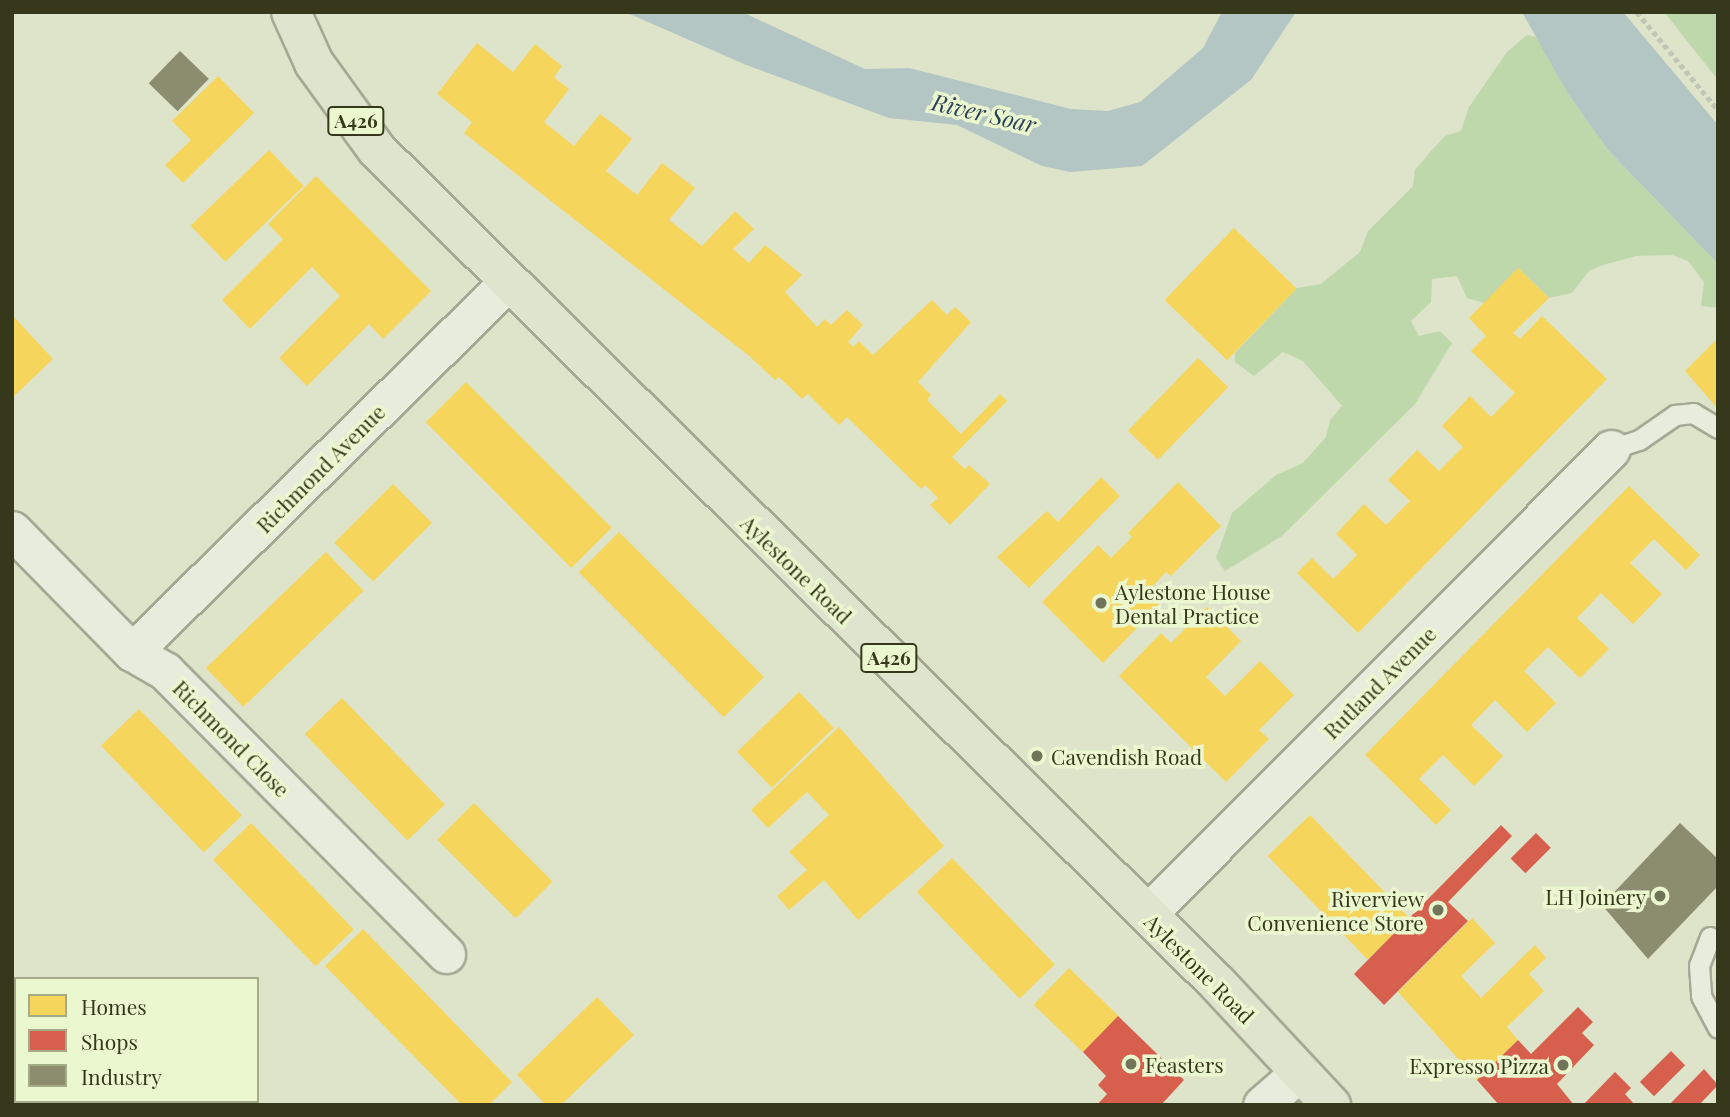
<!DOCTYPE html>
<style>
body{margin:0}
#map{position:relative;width:1730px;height:1117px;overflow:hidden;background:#dde4ca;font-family:"Playfair Display",serif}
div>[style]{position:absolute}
.green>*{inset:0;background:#bed8ac}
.water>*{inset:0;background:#b4c6c4}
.homes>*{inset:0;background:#f6d55c;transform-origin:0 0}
.shops>*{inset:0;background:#d6604d;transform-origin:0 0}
.industry>*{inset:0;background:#8c8c6e;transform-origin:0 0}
.path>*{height:4.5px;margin-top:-2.25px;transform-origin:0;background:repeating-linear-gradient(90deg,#c1c5b3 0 5px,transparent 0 8.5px)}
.roads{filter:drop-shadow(2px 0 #a5a994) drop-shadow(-2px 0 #a5a994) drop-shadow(0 2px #a5a994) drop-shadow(0 -2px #a5a994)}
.service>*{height:19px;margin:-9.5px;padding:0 9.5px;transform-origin:9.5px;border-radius:9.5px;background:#e7ecdc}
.minor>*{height:37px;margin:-18.5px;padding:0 18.5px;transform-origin:18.5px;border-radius:18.5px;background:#e7ecdc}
.primary>*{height:38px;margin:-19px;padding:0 19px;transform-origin:19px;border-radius:19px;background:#dee4cd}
.dots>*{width:19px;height:19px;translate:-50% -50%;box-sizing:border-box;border:4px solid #ebf7cf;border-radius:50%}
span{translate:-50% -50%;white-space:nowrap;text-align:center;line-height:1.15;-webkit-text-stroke:7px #ebf7cf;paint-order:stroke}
.shield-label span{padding:2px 5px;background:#ebf7cf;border:2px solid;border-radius:5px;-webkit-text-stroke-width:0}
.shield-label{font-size:19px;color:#36381c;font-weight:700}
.street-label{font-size:21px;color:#36381c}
.poi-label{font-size:21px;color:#36381c}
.left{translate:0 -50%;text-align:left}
.right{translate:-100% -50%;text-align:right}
.water-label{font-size:23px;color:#2a4158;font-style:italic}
.frame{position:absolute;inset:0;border:14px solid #36381c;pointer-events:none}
.legend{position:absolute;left:14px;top:977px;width:245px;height:126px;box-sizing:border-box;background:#ebf7cf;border:2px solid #a3ab87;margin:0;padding:9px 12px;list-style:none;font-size:21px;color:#36381c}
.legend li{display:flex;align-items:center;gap:14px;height:35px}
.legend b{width:35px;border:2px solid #a3ab87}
</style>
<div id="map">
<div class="green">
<div style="clip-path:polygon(1664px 12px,1718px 12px,1718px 80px)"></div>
<div style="clip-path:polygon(1527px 35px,1540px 38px,1568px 94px,1608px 150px,1718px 264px,1718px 308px,1701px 306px,1704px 282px,1688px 261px,1672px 255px,1636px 256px,1603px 265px,1589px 271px,1572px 293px,1549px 298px,1518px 268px,1485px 303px,1467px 298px,1457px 276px,1432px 279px,1431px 302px,1411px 321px,1419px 336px,1440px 331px,1452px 343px,1415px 404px,1282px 536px,1225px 571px,1216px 558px,1232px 513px,1276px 475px,1303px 463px,1326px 437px,1330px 420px,1342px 406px,1303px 361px,1283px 352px,1254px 376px,1235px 362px,1235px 353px,1297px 288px,1321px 284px,1360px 252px,1368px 231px,1413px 186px,1415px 170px,1432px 150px,1445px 136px,1461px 131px,1469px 107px,1507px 52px)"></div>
</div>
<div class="water">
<div style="clip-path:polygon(625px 12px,742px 12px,865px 69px,909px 68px,1071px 109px,1108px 111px,1140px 102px,1203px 48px,1222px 12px,1296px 12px,1251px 80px,1142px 166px,1070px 172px,1042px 166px,957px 125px,889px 118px,744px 64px)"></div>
<div style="clip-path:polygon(1522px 12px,1623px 12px,1718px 125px,1718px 264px,1608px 150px,1568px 94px)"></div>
</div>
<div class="homes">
<div style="clip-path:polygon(477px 43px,513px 72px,535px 44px,562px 66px,554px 77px,569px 89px,544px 122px,574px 146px,600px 114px,616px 126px,632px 139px,606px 171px,637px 195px,662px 163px,678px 175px,695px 188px,669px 220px,702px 246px,735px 211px,754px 229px,733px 249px,749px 263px,765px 245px,802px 275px,785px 292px,817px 327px,825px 319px,831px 325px,847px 310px,863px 325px,848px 342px,853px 347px,859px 341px,873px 355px,932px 300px,947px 315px,955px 307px,971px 322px,918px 382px,931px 395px,927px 400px,961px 434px,1000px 394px,1007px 401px,952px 457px,965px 469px,969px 465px,990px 484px,950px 525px,930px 505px,938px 498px,925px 485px,921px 489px,847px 417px,839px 425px,808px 394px,802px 399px,779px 377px,775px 380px,748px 355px,464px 133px,472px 122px,437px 94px)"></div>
<div style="clip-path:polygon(218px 76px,254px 113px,183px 183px,165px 165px,191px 140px,172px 121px)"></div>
<div style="left:269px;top:150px;width:50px;height:109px;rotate:46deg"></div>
<div style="clip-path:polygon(316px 176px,431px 291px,383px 339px,369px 324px,307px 386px,279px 358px,340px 296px,312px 267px,250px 329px,222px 300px,283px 239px,268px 224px)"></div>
<div style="left:1234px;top:228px;width:87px;height:100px;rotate:44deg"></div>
<div style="clip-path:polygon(1518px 268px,1549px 298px,1513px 333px,1520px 339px,1542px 316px,1607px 379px,1358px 633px,1297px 573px,1312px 558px,1333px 579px,1357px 555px,1336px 534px,1364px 504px,1386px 525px,1410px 501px,1388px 480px,1417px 450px,1439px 471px,1463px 447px,1442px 426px,1470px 396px,1491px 417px,1515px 393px,1471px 351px,1486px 336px,1469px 318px)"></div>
<div style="clip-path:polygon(12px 315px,53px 359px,12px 398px)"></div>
<div style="clip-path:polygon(1718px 338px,1718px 409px,1685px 371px)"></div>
<div style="left:1198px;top:358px;width:42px;height:101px;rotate:44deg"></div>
<div style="left:466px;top:382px;width:206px;height:57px;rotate:45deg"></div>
<div style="clip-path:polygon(1101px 477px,1120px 496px,1029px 588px,997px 557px,1047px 511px,1058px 522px)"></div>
<div style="clip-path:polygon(1178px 482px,1221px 526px,1171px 576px,1166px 572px,1146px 593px,1159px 605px,1103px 663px,1042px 602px,1098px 545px,1111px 558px,1132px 537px,1128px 533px)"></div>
<div style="left:393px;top:484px;width:55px;height:83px;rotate:45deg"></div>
<div style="clip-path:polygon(1629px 486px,1700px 555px,1686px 570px,1654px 539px,1630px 563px,1662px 594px,1633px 624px,1601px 593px,1577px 618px,1609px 649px,1580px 678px,1548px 647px,1524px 671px,1556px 703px,1527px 732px,1495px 700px,1471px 725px,1503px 756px,1489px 771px,1474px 786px,1443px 755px,1419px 779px,1451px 810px,1436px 825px,1365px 755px)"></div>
<div style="left:619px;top:532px;width:205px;height:57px;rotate:45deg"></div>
<div style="left:326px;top:552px;width:54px;height:167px;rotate:46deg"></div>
<div style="clip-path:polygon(1207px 607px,1241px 641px,1206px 677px,1225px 696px,1260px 661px,1294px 695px,1259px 730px,1269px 739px,1226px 782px,1119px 676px,1161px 633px,1171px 643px)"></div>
<div style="left:799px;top:692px;width:50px;height:86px;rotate:46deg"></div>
<div style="left:342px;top:698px;width:148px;height:52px;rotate:46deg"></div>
<div style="left:139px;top:709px;width:148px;height:53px;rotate:46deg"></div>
<div style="clip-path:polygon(839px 727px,944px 846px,858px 920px,824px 880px,789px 910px,777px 896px,807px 870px,789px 852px,829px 815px,807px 792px,768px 828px,751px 810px)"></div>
<div style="left:474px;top:803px;width:111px;height:52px;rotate:45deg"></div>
<div style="left:1310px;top:815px;width:144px;height:59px;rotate:46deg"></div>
<div style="left:251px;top:823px;width:148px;height:53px;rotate:46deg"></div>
<div style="left:952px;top:858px;width:148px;height:49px;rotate:46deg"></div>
<div style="clip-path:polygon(1472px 918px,1495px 943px,1461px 976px,1481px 998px,1535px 945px,1546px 958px,1529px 974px,1544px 991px,1507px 1027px,1518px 1040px,1477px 1080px,1398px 992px)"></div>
<div style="clip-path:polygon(363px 929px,512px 1082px,489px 1105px,462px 1105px,325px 966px)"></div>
<div style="left:1069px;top:968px;width:69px;height:51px;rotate:44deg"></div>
<div style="clip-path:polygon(597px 997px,634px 1035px,561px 1105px,546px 1105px,517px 1075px)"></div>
</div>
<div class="shops">
<div style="clip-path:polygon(1501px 825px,1512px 836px,1448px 902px,1468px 921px,1384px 1005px,1354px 974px)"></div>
<div style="left:1536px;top:833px;width:21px;height:36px;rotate:45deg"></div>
<div style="clip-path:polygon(1578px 1007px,1593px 1022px,1582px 1033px,1594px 1045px,1557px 1084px,1574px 1105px,1499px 1105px,1477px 1080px,1518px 1040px,1531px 1054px)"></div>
<div style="clip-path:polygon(1118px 1016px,1184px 1080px,1161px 1105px,1097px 1105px,1107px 1094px,1098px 1085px,1106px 1076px,1083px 1052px)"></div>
<div style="left:1671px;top:1051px;width:20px;height:44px;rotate:45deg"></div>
<div style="clip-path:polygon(1704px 1069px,1718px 1085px,1699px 1105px,1669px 1105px)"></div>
<div style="clip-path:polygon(1615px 1072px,1631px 1088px,1625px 1094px,1635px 1105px,1583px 1105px)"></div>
</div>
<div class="industry">
<div style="left:180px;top:51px;width:40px;height:45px;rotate:44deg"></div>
<div style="clip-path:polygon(1680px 823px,1718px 859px,1718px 886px,1648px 959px,1602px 905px)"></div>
</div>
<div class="path">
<div style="left:1637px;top:12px;width:127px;rotate:50.4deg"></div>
</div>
<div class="roads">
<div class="service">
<div style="left:1611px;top:449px;width:29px;rotate:-18deg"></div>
<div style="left:1639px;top:440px;width:44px;rotate:-34.8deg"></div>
<div style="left:1675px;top:415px;width:18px;rotate:-6deg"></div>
<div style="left:1693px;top:413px;width:29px;rotate:31deg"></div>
<div style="left:1710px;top:937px;width:30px;rotate:111deg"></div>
<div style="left:1699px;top:965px;width:31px;rotate:86deg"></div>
<div style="left:1701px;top:996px;width:36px;rotate:62deg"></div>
</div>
<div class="minor">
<div style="left:12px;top:530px;width:171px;rotate:45.5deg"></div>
<div style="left:132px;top:652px;width:38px;rotate:30deg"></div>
<div style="left:165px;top:671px;width:399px;rotate:45.2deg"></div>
<div style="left:132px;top:652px;width:526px;rotate:-44.54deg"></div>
<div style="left:1147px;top:914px;width:657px;rotate:-45.06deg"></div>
<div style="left:12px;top:1054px;width:5px;rotate:37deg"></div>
<div style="left:69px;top:1101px;width:6px;rotate:39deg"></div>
<div style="left:1262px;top:1105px;width:50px;rotate:-41deg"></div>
</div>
<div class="primary">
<div style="left:291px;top:12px;width:56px;rotate:65.7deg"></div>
<div style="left:314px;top:63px;width:107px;rotate:54.1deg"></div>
<div style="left:377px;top:150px;width:1184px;rotate:44.76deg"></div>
<div style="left:1218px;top:984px;width:166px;rotate:47deg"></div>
</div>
</div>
<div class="dots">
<div style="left:1101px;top:603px;background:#707459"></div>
<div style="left:1037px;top:756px;background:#707459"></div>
<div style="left:1660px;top:896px;background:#707459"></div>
<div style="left:1438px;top:910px;background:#707459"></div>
<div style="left:1131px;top:1064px;background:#707459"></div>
<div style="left:1563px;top:1065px;background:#707459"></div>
</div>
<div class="shield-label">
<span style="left:356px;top:121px">A426</span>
<span style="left:889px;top:658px">A426</span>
</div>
<div class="street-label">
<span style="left:320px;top:468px;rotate:-45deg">Richmond Avenue</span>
<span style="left:797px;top:569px;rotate:44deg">Aylestone Road</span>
<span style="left:1379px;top:682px;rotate:-45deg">Rutland Avenue</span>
<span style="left:232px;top:738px;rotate:45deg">Richmond Close</span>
<span style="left:1200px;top:968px;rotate:45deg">Aylestone Road</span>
</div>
<div class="poi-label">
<span class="left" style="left:1115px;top:603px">Aylestone House<br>Dental Practice</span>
<span class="left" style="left:1051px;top:756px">Cavendish Road</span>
<span class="right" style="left:1646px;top:896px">LH Joinery</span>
<span class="right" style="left:1424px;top:910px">Riverview<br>Convenience Store</span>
<span class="left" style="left:1145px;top:1064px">Feasters</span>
<span class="right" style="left:1549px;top:1065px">Expresso Pizza</span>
</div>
<div class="water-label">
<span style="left:984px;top:113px;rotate:13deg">River Soar</span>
</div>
<div class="frame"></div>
<ul class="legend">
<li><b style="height:19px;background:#f6d55c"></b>Homes</li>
<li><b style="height:19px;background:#d6604d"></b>Shops</li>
<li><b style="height:19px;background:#8c8c6e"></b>Industry</li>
</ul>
</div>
